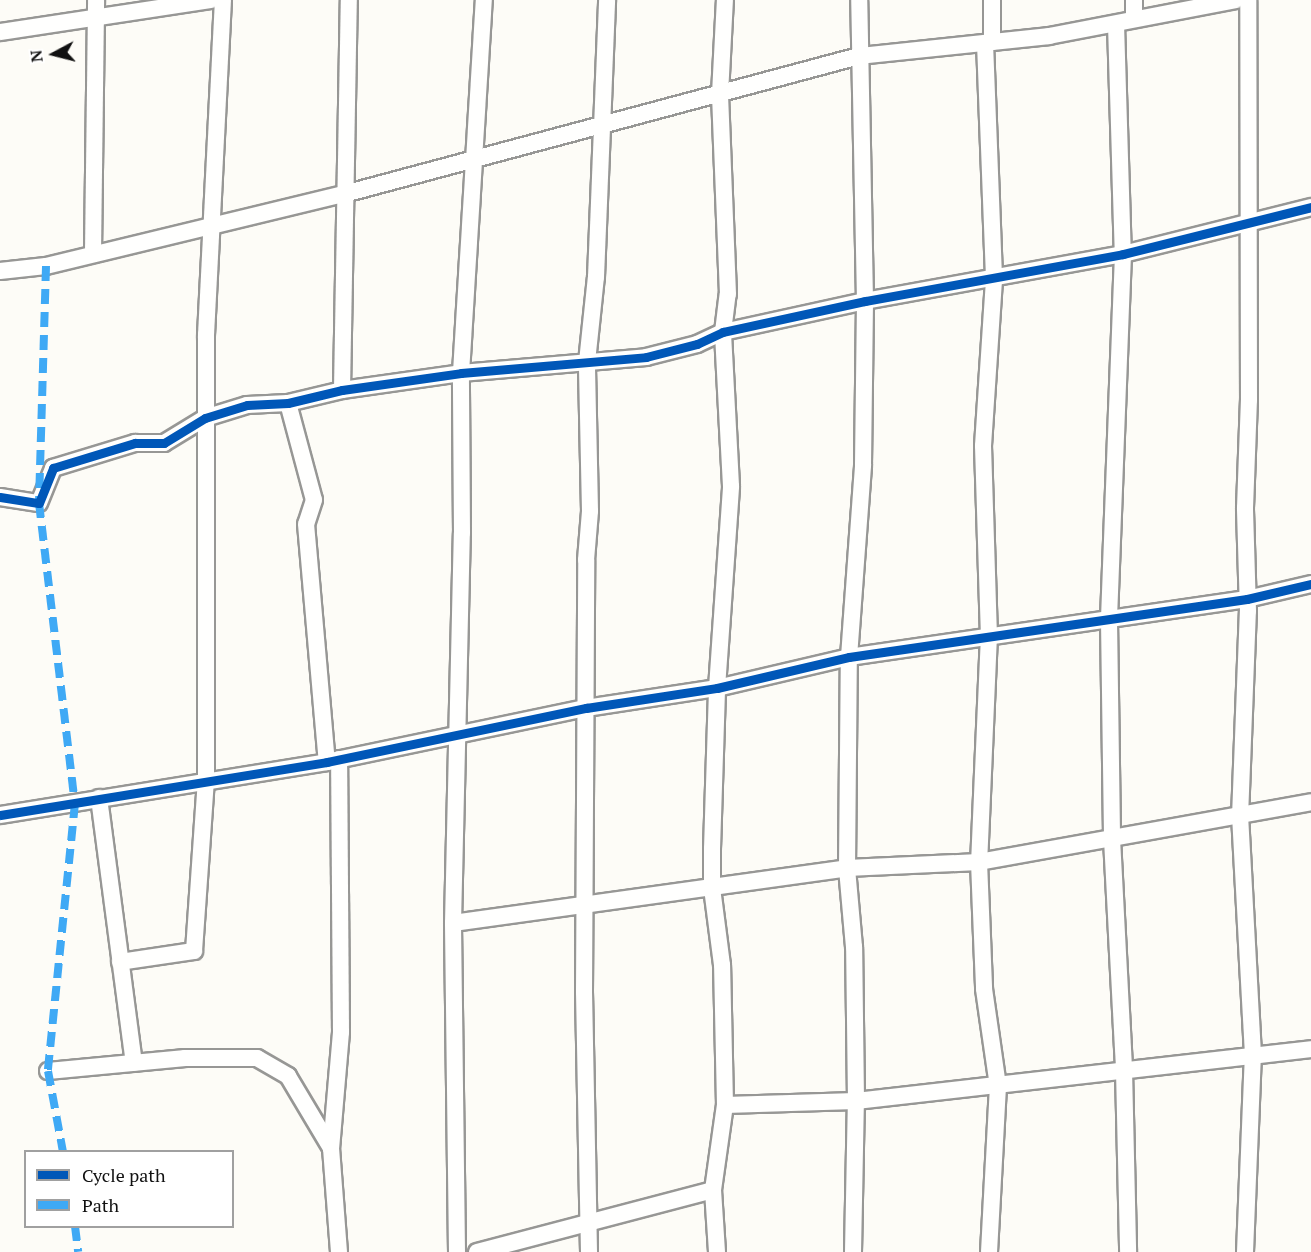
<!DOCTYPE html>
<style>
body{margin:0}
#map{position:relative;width:1311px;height:1252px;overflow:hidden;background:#fdfcf7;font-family:"PT Serif",serif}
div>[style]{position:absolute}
.roads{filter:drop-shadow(2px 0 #979795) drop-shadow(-2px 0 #979795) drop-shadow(0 2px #979795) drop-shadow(0 -2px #979795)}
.minor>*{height:16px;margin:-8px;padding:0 8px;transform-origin:8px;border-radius:8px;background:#fffffe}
.quiet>*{height:8px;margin-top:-4px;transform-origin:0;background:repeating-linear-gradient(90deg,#3fa9f5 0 15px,transparent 0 23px)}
.cycleway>*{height:9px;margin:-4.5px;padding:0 4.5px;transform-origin:4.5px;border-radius:4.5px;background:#0057b8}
span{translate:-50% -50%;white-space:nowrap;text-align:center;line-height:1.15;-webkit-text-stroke:6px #fff;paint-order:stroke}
.legend{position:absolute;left:24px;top:1150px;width:210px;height:78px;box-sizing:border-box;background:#fff;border:2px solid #a0a0a0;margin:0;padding:8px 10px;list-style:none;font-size:18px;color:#111}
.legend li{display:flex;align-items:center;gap:12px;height:30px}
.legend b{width:30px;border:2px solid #a0a0a0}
.north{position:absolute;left:24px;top:24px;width:60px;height:60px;-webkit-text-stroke:4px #fff;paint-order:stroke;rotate:263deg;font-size:16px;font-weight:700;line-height:24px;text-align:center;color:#111}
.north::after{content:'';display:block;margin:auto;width:21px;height:27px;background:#111;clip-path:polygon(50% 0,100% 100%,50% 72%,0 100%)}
</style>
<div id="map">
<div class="roads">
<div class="minor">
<div style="left:1134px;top:0;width:19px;rotate:90deg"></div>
<div style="left:1116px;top:24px;width:230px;rotate:88.3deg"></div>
<div style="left:1123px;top:254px;width:366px;rotate:92.2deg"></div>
<div style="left:1109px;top:620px;width:219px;rotate:89.2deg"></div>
<div style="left:1112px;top:839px;width:231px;rotate:87deg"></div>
<div style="left:1124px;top:1070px;width:182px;rotate:88.7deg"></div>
<div style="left:0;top:32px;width:213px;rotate:-8.6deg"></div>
<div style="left:992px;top:42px;width:42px;rotate:-90deg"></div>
<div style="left:985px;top:43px;width:237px;rotate:87.8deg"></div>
<div style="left:994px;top:280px;width:166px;rotate:93.8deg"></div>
<div style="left:983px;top:446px;width:189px;rotate:88.2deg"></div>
<div style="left:989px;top:635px;width:227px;rotate:92.5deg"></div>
<div style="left:979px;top:862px;width:337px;rotate:-10.2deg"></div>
<div style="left:93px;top:253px;width:253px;rotate:-89.3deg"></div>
<div style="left:0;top:271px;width:46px;rotate:-6.2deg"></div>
<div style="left:46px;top:266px;width:307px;rotate:-13.6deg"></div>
<div style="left:344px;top:194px;width:533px;rotate:-15deg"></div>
<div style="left:859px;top:56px;width:191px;rotate:-6deg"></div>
<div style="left:1049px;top:36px;width:190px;rotate:-10.9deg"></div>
<div style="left:342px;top:390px;width:390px;rotate:-89deg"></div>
<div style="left:288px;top:403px;width:100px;rotate:75deg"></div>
<div style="left:314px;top:500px;width:25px;rotate:108deg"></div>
<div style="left:306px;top:524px;width:239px;rotate:85deg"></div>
<div style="left:0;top:497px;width:39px;rotate:9deg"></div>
<div style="left:39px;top:503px;width:38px;rotate:-68deg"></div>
<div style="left:53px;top:468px;width:86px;rotate:-17deg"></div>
<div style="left:135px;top:443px;width:29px"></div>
<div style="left:164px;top:443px;width:48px;rotate:-31.4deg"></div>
<div style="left:205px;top:418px;width:44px;rotate:-17.2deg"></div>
<div style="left:247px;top:405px;width:41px;rotate:-2.8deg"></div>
<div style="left:288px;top:403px;width:56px;rotate:-13.5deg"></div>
<div style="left:342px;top:390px;width:120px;rotate:-8.1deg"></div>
<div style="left:461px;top:373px;width:186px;rotate:-4.9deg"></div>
<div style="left:646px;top:357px;width:53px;rotate:-14.3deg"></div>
<div style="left:697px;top:344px;width:29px;rotate:-25deg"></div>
<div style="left:723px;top:332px;width:145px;rotate:-12.3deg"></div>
<div style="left:865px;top:301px;width:262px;rotate:-10.3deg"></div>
<div style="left:1123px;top:254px;width:194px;rotate:-14deg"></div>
<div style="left:99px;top:798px;width:267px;rotate:82.5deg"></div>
<div style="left:0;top:815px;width:331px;rotate:-9.2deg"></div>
<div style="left:327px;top:762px;width:265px;rotate:-11.8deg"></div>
<div style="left:586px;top:708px;width:133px;rotate:-8.7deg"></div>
<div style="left:717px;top:688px;width:136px;rotate:-13.2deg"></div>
<div style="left:849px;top:657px;width:402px;rotate:-8.3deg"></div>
<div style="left:1247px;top:599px;width:66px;rotate:-13.2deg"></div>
<div style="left:453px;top:923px;width:398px;rotate:-7.9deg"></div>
<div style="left:847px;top:868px;width:132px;rotate:-2.6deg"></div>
<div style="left:979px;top:862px;width:127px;rotate:87.7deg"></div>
<div style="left:984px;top:989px;width:98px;rotate:81.8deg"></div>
<div style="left:998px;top:1086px;width:166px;rotate:93.1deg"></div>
<div style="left:120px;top:962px;width:75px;rotate:-8.5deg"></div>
<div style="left:194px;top:951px;width:170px;rotate:-86deg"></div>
<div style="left:206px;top:781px;width:446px;rotate:-90deg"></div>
<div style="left:206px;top:335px;width:335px;rotate:-87.1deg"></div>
<div style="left:48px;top:1071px;width:138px;rotate:-5.4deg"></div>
<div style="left:185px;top:1058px;width:72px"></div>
<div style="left:257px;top:1058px;width:36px;rotate:30deg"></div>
<div style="left:288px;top:1076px;width:84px;rotate:59.2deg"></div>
<div style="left:725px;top:1105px;width:131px;rotate:-1.7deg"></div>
<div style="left:856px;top:1101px;width:458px;rotate:-6.5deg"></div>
<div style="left:339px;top:1252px;width:103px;rotate:-94.4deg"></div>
<div style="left:331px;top:1149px;width:117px;rotate:-85.1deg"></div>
<div style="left:341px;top:1032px;width:273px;rotate:-90.4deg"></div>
<div style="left:457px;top:1252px;width:329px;rotate:-90.7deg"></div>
<div style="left:453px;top:923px;width:390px;rotate:-88.7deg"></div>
<div style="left:462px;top:533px;width:160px;rotate:-90.4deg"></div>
<div style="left:461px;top:373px;width:374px;rotate:-86.5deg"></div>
<div style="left:477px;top:1252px;width:244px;rotate:-14.7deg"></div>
<div style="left:589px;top:1252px;width:260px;rotate:-91.1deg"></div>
<div style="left:584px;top:992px;width:432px;rotate:-89.7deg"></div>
<div style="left:586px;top:560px;width:49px;rotate:-85.3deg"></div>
<div style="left:590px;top:511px;width:149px;rotate:-91.2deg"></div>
<div style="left:587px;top:362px;width:85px;rotate:-84deg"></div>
<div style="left:596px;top:277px;width:277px;rotate:-87.7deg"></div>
<div style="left:717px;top:1252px;width:62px;rotate:-93.7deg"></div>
<div style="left:713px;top:1190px;width:86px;rotate:-82deg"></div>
<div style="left:725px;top:1105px;width:140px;rotate:-91.2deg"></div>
<div style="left:722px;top:965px;width:78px;rotate:-97.4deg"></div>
<div style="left:712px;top:888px;width:39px;rotate:-90deg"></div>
<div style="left:712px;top:849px;width:161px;rotate:-88.2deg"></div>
<div style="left:717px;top:688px;width:202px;rotate:-86deg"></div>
<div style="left:731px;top:486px;width:154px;rotate:-93deg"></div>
<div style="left:723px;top:332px;width:38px;rotate:-83deg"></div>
<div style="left:728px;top:294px;width:200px;rotate:-92.3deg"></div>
<div style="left:720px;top:94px;width:94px;rotate:-87deg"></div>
<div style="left:853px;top:1252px;width:151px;rotate:-88.9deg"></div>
<div style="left:856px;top:1101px;width:154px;rotate:-90.7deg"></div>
<div style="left:854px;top:947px;width:79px;rotate:-95.1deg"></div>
<div style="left:847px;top:868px;width:211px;rotate:-89.5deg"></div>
<div style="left:849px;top:657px;width:193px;rotate:-85.8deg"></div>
<div style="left:863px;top:465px;width:164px;rotate:-89.3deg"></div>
<div style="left:865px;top:301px;width:301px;rotate:-91.1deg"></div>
<div style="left:1245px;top:1252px;width:197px;rotate:-87.7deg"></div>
<div style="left:1253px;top:1055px;width:238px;rotate:-93.1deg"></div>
<div style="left:1240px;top:817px;width:206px;rotate:-87.8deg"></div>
<div style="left:1248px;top:611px;width:103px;rotate:-91.7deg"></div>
<div style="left:1245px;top:508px;width:108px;rotate:-87.9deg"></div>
<div style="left:1249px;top:400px;width:400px;rotate:-90.1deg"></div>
</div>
</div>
<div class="quiet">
<div style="left:46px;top:266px;width:237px;rotate:91.7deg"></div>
<div style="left:39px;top:503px;width:302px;rotate:83.2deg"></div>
<div style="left:75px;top:803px;width:269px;rotate:95.8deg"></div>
<div style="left:48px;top:1071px;width:82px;rotate:79.5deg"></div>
<div style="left:75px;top:1226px;width:26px;rotate:83deg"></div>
</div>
<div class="cycleway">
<div style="left:0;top:497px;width:39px;rotate:9deg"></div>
<div style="left:39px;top:503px;width:38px;rotate:-68deg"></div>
<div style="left:53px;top:468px;width:86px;rotate:-17deg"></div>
<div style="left:135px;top:443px;width:29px"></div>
<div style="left:164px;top:443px;width:48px;rotate:-31.4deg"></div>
<div style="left:205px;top:418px;width:44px;rotate:-17.2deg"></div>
<div style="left:247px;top:405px;width:41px;rotate:-2.8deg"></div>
<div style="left:288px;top:403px;width:56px;rotate:-13.5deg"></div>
<div style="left:342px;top:390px;width:120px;rotate:-8.1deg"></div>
<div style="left:461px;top:373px;width:186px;rotate:-4.9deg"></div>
<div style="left:646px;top:357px;width:53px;rotate:-14.3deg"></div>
<div style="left:697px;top:344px;width:29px;rotate:-25deg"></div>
<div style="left:723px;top:332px;width:145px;rotate:-12.3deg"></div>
<div style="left:865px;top:301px;width:262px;rotate:-10.3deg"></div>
<div style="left:1123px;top:254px;width:194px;rotate:-14deg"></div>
<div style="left:0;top:815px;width:331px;rotate:-9.2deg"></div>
<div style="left:327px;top:762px;width:265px;rotate:-11.8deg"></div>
<div style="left:586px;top:708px;width:133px;rotate:-8.7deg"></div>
<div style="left:717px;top:688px;width:136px;rotate:-13.2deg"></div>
<div style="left:849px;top:657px;width:402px;rotate:-8.3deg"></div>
<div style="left:1247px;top:599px;width:66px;rotate:-13.2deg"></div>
</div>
<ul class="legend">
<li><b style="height:8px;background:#0057b8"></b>Cycle path</li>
<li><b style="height:8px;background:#3fa9f5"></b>Path</li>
</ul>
<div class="north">N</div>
</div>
